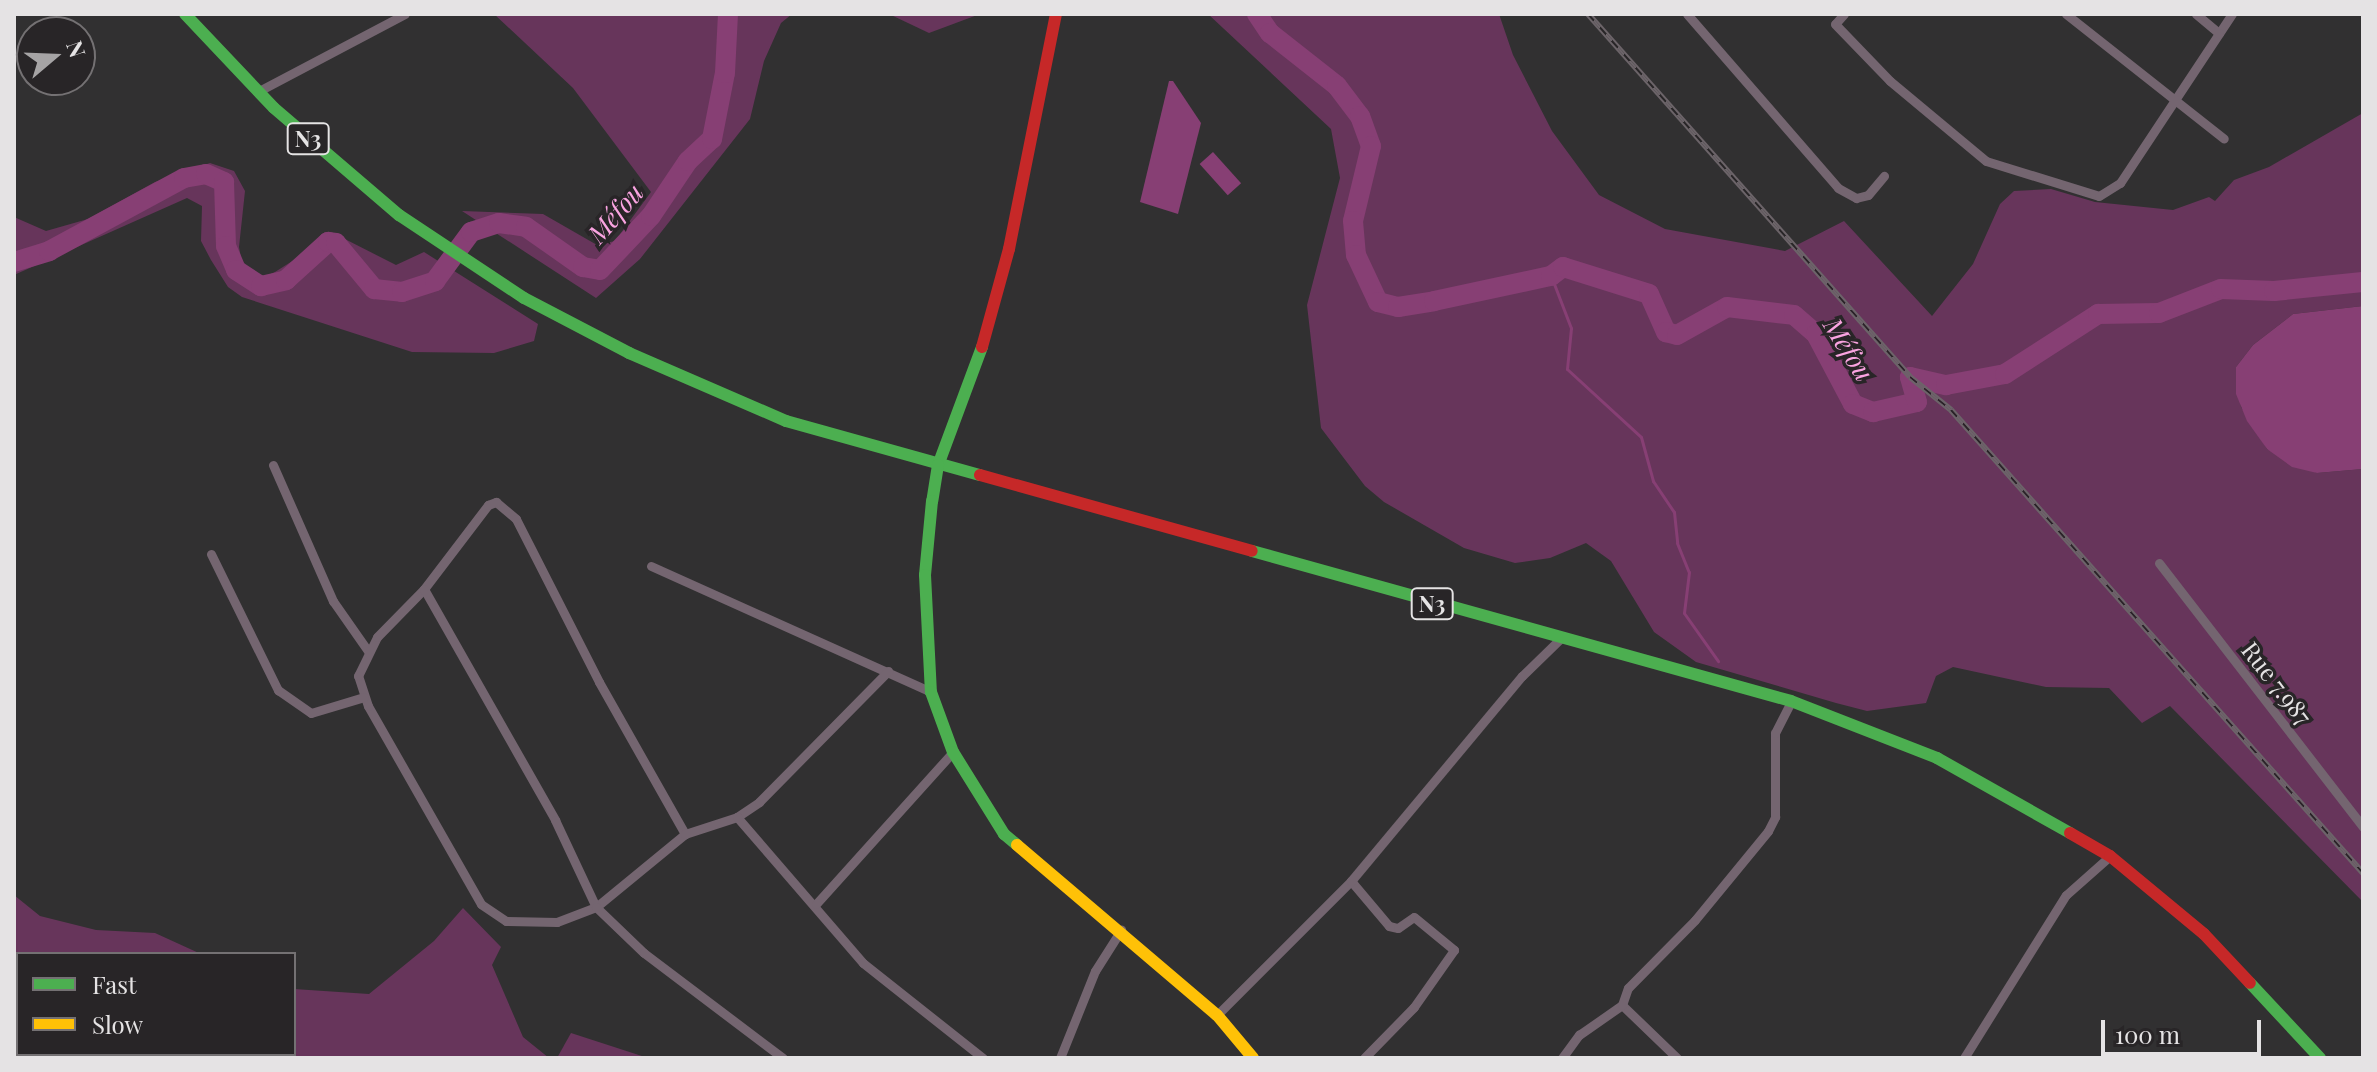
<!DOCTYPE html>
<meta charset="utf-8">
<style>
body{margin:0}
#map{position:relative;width:2377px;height:1072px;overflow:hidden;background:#313031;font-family:"Playfair Display",serif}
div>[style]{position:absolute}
.green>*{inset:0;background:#67355b}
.water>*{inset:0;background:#873f74;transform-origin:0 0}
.stream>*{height:3px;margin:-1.5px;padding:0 1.5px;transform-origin:1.5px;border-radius:1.5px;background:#873f74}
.river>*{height:20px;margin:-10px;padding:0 10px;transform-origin:10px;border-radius:10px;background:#873f74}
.street>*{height:9px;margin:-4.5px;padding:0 4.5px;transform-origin:4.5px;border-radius:4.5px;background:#746570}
.fast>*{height:12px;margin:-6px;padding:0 6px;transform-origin:6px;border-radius:6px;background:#4caf50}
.slow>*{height:12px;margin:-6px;padding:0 6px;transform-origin:6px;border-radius:6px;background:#ffc107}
.jam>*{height:12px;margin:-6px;padding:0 6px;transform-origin:6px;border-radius:6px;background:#c62828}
.rail>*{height:6px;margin-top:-3px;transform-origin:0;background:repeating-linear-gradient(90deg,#282527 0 9px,#6c6469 0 18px);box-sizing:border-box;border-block:2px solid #6c6469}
span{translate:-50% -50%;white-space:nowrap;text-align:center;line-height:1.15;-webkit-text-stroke:7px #282527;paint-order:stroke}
.shield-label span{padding:2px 6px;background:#282527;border:2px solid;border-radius:6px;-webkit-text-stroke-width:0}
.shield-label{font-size:22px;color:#e5e3e4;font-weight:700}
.street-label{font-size:24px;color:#e5e3e4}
.water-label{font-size:26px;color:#faa4e1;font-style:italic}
.frame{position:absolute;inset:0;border:16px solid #e5e3e4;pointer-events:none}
.legend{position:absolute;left:16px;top:952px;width:280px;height:104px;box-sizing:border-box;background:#282527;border:2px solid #747173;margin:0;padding:10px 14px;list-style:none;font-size:24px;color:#e5e3e4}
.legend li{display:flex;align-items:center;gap:16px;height:40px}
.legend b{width:40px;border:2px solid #747173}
.north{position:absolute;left:16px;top:16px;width:80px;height:80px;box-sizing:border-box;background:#282527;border:2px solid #747173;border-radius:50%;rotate:71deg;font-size:22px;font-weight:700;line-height:32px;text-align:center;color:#e5e3e4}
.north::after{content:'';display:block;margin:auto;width:28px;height:36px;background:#a6a4a5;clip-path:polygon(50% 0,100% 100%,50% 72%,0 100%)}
.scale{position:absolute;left:2101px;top:1020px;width:160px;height:36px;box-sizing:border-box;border:4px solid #e5e3e4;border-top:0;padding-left:10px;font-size:24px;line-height:28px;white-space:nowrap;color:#e5e3e4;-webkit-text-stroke:6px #282527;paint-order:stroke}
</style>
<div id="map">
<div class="green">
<div style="clip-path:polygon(494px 14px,792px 14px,781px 23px,764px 61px,750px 119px,640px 259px,596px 298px,462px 211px,543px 214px,597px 245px,615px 241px,651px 192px,573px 88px)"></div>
<div style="clip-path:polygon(889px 14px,980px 14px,929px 33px)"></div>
<div style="clip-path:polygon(1208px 14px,1499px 14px,1513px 55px,1552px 131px,1599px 195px,1665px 229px,1785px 251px,1844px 221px,1932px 316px,1973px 264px,2000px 204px,2014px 191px,2051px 189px,2095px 202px,2173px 210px,2209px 197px,2215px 201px,2234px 180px,2269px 167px,2363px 113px,2363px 306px,2293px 314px,2253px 345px,2236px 367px,2241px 407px,2267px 449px,2317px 473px,2363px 469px,2363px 902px,2170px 706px,2142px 723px,2109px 688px,2046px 687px,1953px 667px,1936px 676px,1926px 703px,1867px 711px,1836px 703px,1696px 662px,1654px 632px,1611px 561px,1586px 543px,1550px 558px,1515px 563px,1464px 548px,1384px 502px,1365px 486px,1321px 428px,1307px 305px,1340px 178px,1331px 129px)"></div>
<div style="clip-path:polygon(210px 163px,234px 171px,245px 191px,239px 247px,242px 263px,252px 272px,264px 277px,275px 272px,335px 234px,396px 265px,424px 252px,538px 324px,534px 341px,494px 353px,412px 352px,242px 297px,228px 287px,211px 260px,201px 241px,202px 206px,187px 198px,14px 275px,14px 217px,46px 231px,88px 219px,155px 182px)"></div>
<div style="clip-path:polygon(14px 895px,40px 916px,96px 930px,155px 933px,201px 954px,18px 954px,18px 1054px,294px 1054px,294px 989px,369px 994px,434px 941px,463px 908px,501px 947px,492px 965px,523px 1037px,549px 1058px,14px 1058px)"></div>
<div style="clip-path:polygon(571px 1033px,648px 1058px,557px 1058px)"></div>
</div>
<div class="water">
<div style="clip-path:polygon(1169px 81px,1173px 81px,1201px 123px,1178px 214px,1140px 202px)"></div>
<div style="left:1213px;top:152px;width:42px;height:18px;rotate:48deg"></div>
<div style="clip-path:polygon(2363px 306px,2363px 469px,2317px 473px,2292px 467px,2267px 449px,2247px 421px,2236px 394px,2236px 367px,2253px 345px,2293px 314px)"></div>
</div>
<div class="stream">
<div style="left:1551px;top:276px;width:56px;rotate:69deg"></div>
<div style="left:1571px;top:328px;width:41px;rotate:95.6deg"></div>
<div style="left:1567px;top:369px;width:100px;rotate:42.6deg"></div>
<div style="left:1641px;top:437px;width:46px;rotate:74.7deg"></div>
<div style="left:1653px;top:481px;width:37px;rotate:56deg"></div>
<div style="left:1674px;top:512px;width:31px;rotate:84deg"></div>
<div style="left:1677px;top:543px;width:31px;rotate:68deg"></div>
<div style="left:1689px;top:572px;width:41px;rotate:97deg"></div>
<div style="left:1684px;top:613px;width:59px;rotate:54.7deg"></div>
</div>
<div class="river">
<div style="left:1257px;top:14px;width:23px;rotate:56deg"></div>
<div style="left:1270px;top:33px;width:85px;rotate:38.3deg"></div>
<div style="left:1337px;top:86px;width:38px;rotate:53deg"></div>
<div style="left:1360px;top:116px;width:32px;rotate:70deg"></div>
<div style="left:1371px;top:146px;width:77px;rotate:103.5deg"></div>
<div style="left:1353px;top:221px;width:34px;rotate:85deg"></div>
<div style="left:1356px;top:255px;width:52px;rotate:64.9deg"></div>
<div style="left:1378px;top:302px;width:21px;rotate:14deg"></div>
<div style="left:1398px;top:307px;width:36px;rotate:-9deg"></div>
<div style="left:1434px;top:301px;width:120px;rotate:-12.1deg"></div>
<div style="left:1551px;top:276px;width:15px;rotate:-37deg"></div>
<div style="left:1563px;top:267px;width:90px;rotate:17.4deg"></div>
<div style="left:1649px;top:294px;width:42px;rotate:65.9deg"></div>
<div style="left:1666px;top:332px;width:11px;rotate:15deg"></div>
<div style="left:1677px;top:335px;width:57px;rotate:-29.2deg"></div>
<div style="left:1727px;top:307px;width:67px;rotate:6.8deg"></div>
<div style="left:1794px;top:315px;width:29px;rotate:41deg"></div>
<div style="left:1816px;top:334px;width:79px;rotate:62.1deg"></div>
<div style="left:1853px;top:404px;width:22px;rotate:22deg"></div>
<div style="left:1873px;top:412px;width:45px;rotate:-12.8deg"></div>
<div style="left:1917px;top:402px;width:26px;rotate:-106deg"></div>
<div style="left:1910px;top:377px;width:37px;rotate:13deg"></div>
<div style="left:1946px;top:385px;width:60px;rotate:-10.6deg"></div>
<div style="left:2005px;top:374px;width:111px;rotate:-32.8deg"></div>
<div style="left:2098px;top:314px;width:61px;rotate:-0.9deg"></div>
<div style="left:2159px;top:313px;width:66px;rotate:-21.2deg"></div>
<div style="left:2221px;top:289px;width:53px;rotate:2.2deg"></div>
<div style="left:2274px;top:291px;width:89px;rotate:-5.8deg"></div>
<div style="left:14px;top:262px;width:37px;rotate:-17deg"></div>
<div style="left:49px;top:251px;width:153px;rotate:-28.4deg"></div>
<div style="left:184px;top:178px;width:22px;rotate:-10deg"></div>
<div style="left:206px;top:174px;width:20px;rotate:24deg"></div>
<div style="left:224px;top:182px;width:64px;rotate:88.2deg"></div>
<div style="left:226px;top:246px;width:26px;rotate:67deg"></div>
<div style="left:236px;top:270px;width:30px;rotate:33deg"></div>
<div style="left:261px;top:286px;width:26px;rotate:-13deg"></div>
<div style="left:286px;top:280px;width:57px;rotate:-42.1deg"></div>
<div style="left:328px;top:242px;width:8px;rotate:7deg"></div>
<div style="left:336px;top:243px;width:60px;rotate:50.4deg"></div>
<div style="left:374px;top:289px;width:28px;rotate:6deg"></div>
<div style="left:402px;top:292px;width:35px;rotate:-18deg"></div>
<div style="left:435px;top:281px;width:61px;rotate:-53.7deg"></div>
<div style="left:471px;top:232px;width:29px;rotate:-18deg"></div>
<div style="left:499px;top:223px;width:27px;rotate:8deg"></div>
<div style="left:526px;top:227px;width:70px;rotate:35.1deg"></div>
<div style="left:583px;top:267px;width:17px;rotate:10deg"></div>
<div style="left:600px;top:270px;width:74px;rotate:-46.6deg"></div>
<div style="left:651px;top:216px;width:66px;rotate:-56.1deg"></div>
<div style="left:688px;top:161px;width:33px;rotate:-43deg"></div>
<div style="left:712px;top:139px;width:67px;rotate:-78.9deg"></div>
<div style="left:725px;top:73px;width:59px;rotate:-87.1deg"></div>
</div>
<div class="street">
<div style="left:1687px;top:14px;width:230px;rotate:49deg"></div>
<div style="left:1838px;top:188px;width:21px;rotate:29deg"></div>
<div style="left:1856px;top:198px;width:12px;rotate:-14deg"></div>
<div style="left:1868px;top:195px;width:25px;rotate:-50deg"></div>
<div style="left:1844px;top:14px;width:13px;rotate:132deg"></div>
<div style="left:1835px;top:24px;width:79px;rotate:46deg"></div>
<div style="left:1890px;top:81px;width:125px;rotate:39.8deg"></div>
<div style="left:1986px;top:161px;width:118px;rotate:17.2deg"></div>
<div style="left:2099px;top:196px;width:25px;rotate:-32deg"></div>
<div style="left:2120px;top:183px;width:203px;rotate:-56.5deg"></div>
<div style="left:2066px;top:14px;width:201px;rotate:38.3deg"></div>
<div style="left:2196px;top:14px;width:30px;rotate:40deg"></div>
<div style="left:257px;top:92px;width:167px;rotate:-27.8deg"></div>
<div style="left:273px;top:465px;width:149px;rotate:66.2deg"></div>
<div style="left:333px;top:601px;width:61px;rotate:55deg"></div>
<div style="left:496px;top:502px;width:26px;rotate:40deg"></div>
<div style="left:516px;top:519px;width:183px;rotate:63deg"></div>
<div style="left:599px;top:682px;width:175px;rotate:60.5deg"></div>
<div style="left:685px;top:834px;width:115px;rotate:140.6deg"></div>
<div style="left:596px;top:907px;width:42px;rotate:159deg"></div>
<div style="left:557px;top:922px;width:51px;rotate:-178.9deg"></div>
<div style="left:506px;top:921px;width:30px;rotate:-146deg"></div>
<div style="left:481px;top:904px;width:228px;rotate:-119.7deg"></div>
<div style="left:368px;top:706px;width:32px;rotate:-108deg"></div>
<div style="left:358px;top:676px;width:43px;rotate:-64deg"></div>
<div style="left:377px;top:637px;width:67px;rotate:-45.6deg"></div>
<div style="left:424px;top:589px;width:106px;rotate:-52.7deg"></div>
<div style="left:488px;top:505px;width:9px;rotate:-21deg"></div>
<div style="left:211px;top:554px;width:152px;rotate:63.8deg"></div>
<div style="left:278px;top:690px;width:40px;rotate:34.9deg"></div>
<div style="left:311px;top:713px;width:55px;rotate:-16.8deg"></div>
<div style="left:2159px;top:563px;width:334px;rotate:52.3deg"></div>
<div style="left:651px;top:566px;width:307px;rotate:24.2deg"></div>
<div style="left:424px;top:589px;width:266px;rotate:60.4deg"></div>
<div style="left:555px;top:820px;width:96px;rotate:64.8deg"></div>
<div style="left:596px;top:907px;width:66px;rotate:43.8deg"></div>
<div style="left:644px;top:953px;width:174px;rotate:37.1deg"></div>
<div style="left:737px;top:817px;width:27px;rotate:-34deg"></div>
<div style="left:759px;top:802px;width:184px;rotate:-45.4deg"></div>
<div style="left:685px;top:834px;width:55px;rotate:-18.1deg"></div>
<div style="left:737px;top:817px;width:193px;rotate:49.2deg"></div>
<div style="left:863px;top:963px;width:153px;rotate:38.4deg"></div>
<div style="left:1351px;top:881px;width:59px;rotate:49.8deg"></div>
<div style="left:1389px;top:926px;width:9px;rotate:13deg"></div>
<div style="left:1398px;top:928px;width:19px;rotate:-35deg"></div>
<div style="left:1414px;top:917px;width:52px;rotate:39.5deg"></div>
<div style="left:1454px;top:950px;width:70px;rotate:125.1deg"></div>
<div style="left:1414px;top:1007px;width:71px;rotate:134.4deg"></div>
<div style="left:816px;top:904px;width:205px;rotate:-48deg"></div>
<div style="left:1622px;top:1005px;width:76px;rotate:43.9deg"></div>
<div style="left:1217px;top:1015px;width:190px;rotate:-45deg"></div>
<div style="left:1351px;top:881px;width:267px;rotate:-50.2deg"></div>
<div style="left:1522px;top:676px;width:53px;rotate:-44.2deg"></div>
<div style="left:1060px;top:1058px;width:94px;rotate:-68.1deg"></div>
<div style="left:1095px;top:971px;width:49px;rotate:-57.6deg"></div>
<div style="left:1562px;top:1058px;width:29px;rotate:-54deg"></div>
<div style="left:1579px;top:1035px;width:52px;rotate:-34.9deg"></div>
<div style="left:1622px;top:1005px;width:18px;rotate:-71deg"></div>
<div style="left:1628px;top:988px;width:95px;rotate:-45.4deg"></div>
<div style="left:1695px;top:920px;width:115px;rotate:-50.6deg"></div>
<div style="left:1768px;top:831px;width:16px;rotate:-63deg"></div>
<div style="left:1775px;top:817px;width:84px;rotate:-90deg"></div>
<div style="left:1775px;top:733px;width:36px;rotate:-63deg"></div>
<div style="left:1964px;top:1058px;width:192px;rotate:-58deg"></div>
<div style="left:2066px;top:895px;width:59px;rotate:-41.6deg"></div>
</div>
<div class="fast">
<div style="left:185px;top:14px;width:129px;rotate:46.6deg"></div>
<div style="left:274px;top:108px;width:165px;rotate:40.6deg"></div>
<div style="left:399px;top:215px;width:150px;rotate:33.6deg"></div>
<div style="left:524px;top:298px;width:119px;rotate:27.6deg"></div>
<div style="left:629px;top:353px;width:171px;rotate:23.4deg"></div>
<div style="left:786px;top:421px;width:201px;rotate:15.6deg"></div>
<div style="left:982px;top:347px;width:126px;rotate:110.4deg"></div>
<div style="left:938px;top:465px;width:36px;rotate:99deg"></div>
<div style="left:932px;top:501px;width:74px;rotate:95.4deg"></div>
<div style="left:925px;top:575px;width:117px;rotate:87.1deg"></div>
<div style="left:931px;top:692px;width:64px;rotate:69.9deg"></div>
<div style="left:953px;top:752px;width:97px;rotate:58.1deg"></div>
<div style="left:1004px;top:834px;width:17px;rotate:40deg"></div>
<div style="left:1252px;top:551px;width:559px;rotate:15.55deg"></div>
<div style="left:1791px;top:701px;width:157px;rotate:21.3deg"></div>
<div style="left:1937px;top:758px;width:153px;rotate:29.4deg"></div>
<div style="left:2250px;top:983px;width:103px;rotate:47deg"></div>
</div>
<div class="slow">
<div style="left:1017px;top:845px;width:262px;rotate:40.4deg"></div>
<div style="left:1217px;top:1015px;width:56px;rotate:50.1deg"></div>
</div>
<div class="jam">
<div style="left:982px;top:347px;width:102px;rotate:-74.6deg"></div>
<div style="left:1009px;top:249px;width:240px;rotate:-78.7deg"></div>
<div style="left:980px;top:475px;width:282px;rotate:15.6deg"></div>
<div style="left:2070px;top:833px;width:46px;rotate:29.9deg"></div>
<div style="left:2110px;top:856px;width:122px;rotate:39.7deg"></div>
<div style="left:2204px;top:934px;width:67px;rotate:46.8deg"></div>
</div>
<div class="rail">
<div style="left:1588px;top:14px;width:485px;rotate:48.4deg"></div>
<div style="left:1910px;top:377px;width:53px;rotate:38.8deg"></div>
<div style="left:1951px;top:410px;width:620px;rotate:48.34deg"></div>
</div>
<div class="shield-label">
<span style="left:308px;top:139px">N3</span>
<span style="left:1432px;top:604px">N3</span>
</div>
<div class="street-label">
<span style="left:2277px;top:683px;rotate:52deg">Rue 7.987</span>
</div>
<div class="water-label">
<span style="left:615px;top:213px;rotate:-49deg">Méfou</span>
<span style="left:1849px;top:349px;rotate:58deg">Méfou</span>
</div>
<div class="frame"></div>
<ul class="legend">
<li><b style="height:10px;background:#4caf50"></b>Fast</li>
<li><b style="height:10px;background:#ffc107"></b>Slow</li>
</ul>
<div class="north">N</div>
<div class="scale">100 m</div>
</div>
